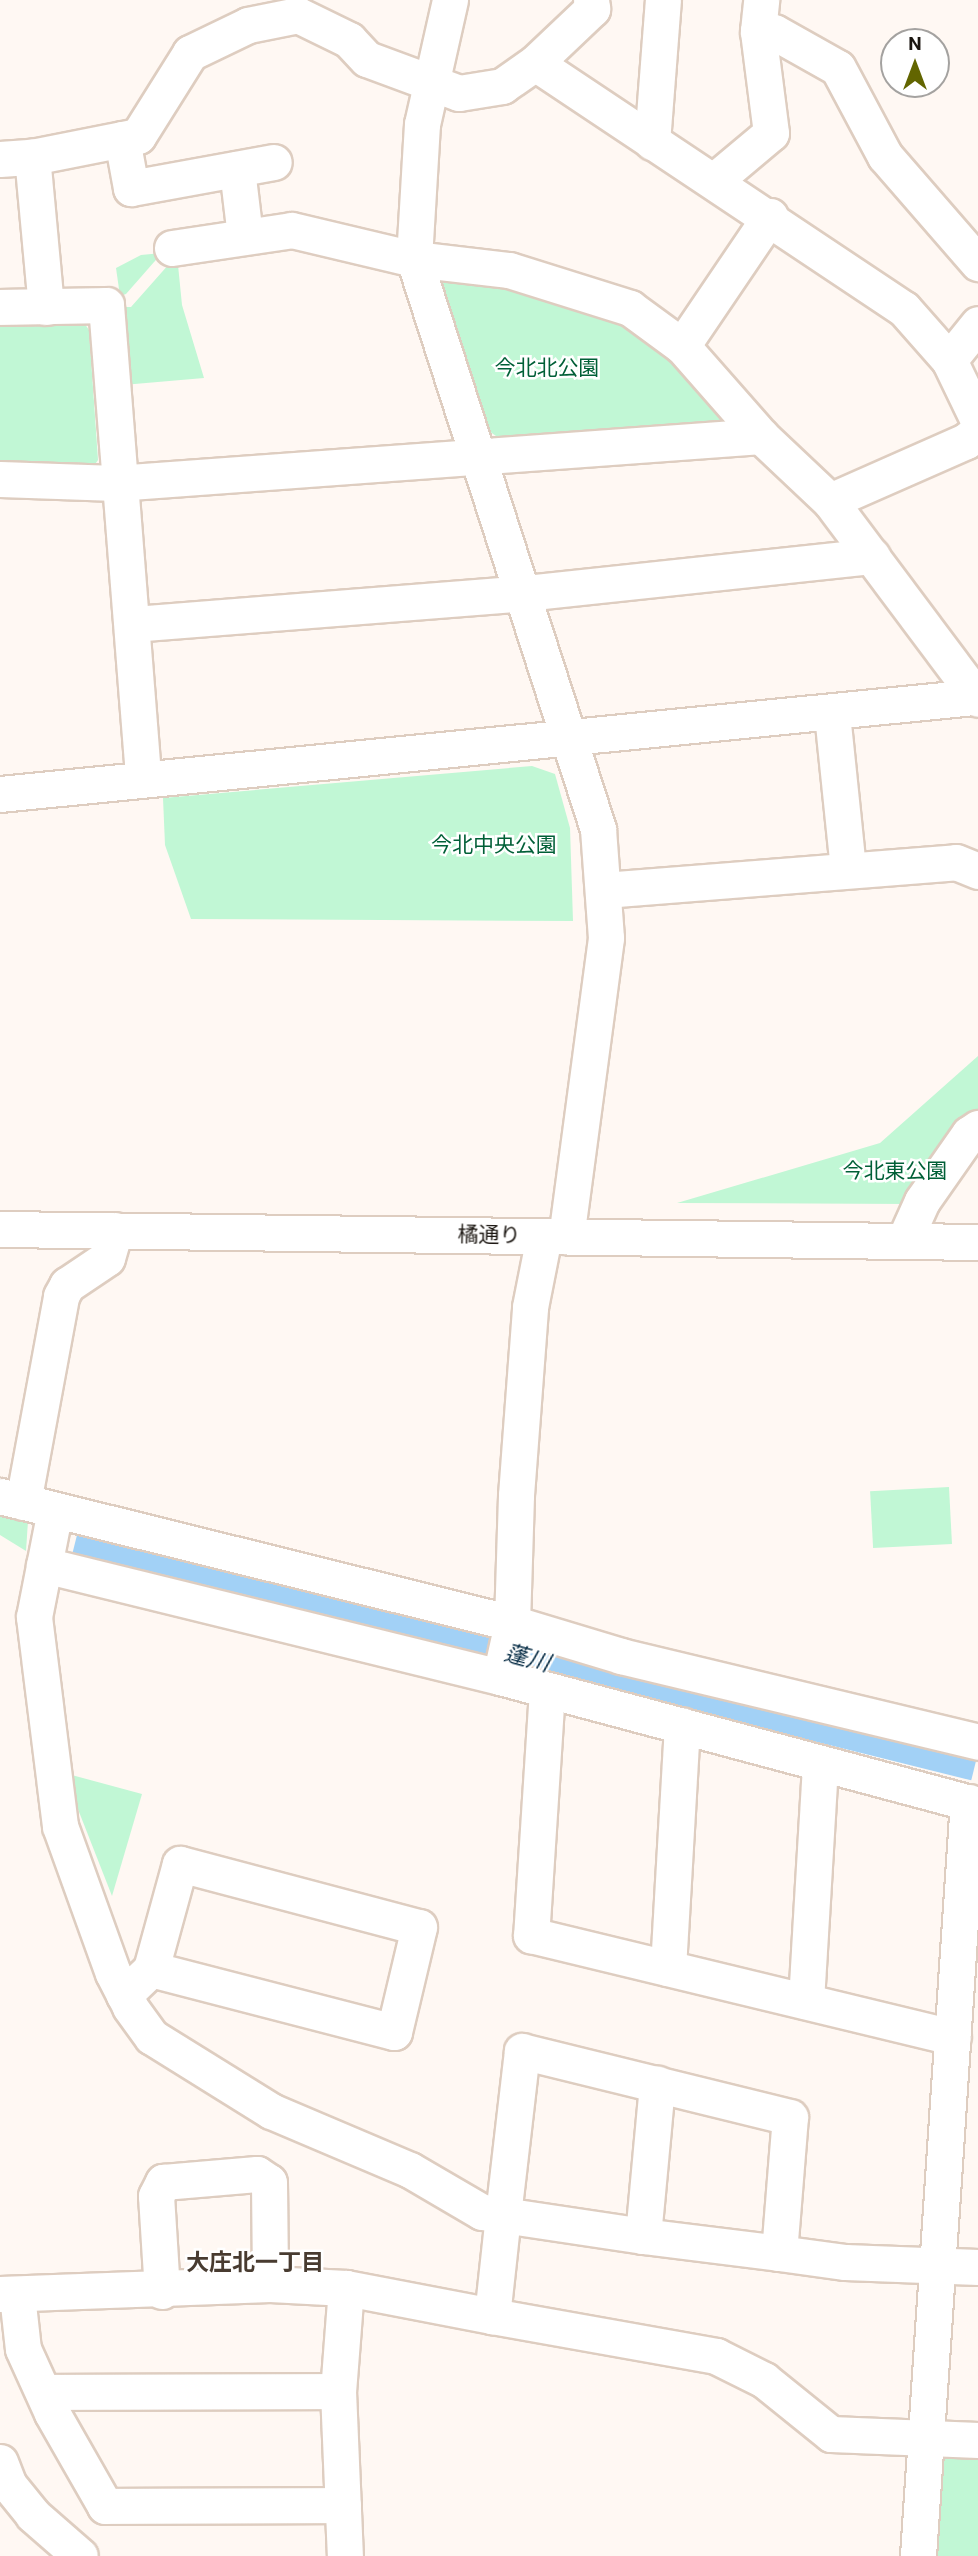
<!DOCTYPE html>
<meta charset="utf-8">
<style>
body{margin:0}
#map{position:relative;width:978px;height:2556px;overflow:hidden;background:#fff8f3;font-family:Roboto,"Noto Sans JP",sans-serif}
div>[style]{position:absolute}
.green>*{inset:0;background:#c1f7d5;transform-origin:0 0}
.water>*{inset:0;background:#a2d1f6;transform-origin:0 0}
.roads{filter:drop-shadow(2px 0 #decdc0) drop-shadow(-2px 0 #decdc0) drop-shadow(0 2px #decdc0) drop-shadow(0 -2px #decdc0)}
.minor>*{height:35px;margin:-17.5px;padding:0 17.5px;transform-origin:17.5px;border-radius:17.5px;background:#fff}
span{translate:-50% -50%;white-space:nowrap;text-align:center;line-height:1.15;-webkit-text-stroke:5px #fff;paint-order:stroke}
.park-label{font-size:21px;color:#005f37}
.street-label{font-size:21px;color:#1b1611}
.water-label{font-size:23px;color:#082d46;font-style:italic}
.neighbourhood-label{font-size:23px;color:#483b30;font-weight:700}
.north{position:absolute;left:880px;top:28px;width:70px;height:70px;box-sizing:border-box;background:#fff;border:2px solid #a4a2a0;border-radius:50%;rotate:0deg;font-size:19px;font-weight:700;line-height:28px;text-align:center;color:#1b1611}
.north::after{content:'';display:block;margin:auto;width:24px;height:32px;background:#626500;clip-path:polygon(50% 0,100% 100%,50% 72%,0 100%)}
</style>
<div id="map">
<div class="green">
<div style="clip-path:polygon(162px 253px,126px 294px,120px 296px,116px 268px,141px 255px)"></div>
<div style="clip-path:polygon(177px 255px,182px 305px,204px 378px,123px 385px,119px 320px,124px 307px,131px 307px)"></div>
<div style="clip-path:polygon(444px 267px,630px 318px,726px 404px,718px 428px,510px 446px,489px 431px,436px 274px)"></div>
<div style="clip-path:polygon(78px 314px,89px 330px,98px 460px,91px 470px,0 468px,0 315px)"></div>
<div style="clip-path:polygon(532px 766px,555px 774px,570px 828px,573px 921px,191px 919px,165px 845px,163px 798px)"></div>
<div style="clip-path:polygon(978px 1056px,978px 1122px,910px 1204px,677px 1203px,880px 1143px)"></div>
<div style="left:949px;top:1487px;width:57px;height:79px;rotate:87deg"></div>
<div style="clip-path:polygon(0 1507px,28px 1521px,26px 1551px,0 1535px)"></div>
<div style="clip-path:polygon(68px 1774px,142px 1794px,112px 1896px,72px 1794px)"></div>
<div style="clip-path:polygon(940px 2455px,978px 2457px,978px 2556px,934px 2556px)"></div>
</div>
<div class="water">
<div style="left:79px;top:1527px;width:927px;height:30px;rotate:14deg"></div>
</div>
<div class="roads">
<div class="minor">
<div style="left:450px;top:0;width:127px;rotate:102.7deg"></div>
<div style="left:422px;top:124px;width:135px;rotate:93.4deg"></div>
<div style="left:414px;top:259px;width:96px;rotate:6.6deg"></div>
<div style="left:509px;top:270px;width:127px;rotate:17.4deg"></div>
<div style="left:630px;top:308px;width:64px;rotate:36.2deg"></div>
<div style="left:682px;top:346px;width:120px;rotate:48.7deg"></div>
<div style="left:761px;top:436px;width:95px;rotate:43.3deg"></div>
<div style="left:830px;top:501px;width:247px;rotate:53.2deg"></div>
<div style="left:758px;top:31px;width:16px;rotate:4deg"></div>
<div style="left:774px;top:32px;width:73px;rotate:29.4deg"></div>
<div style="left:838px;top:68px;width:100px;rotate:61.9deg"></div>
<div style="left:885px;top:156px;width:142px;rotate:49deg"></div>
<div style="left:535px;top:63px;width:443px;rotate:33.7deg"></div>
<div style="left:904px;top:309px;width:68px;rotate:48.6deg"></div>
<div style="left:949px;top:360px;width:67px;rotate:64.2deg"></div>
<div style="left:122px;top:139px;width:50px;rotate:79.6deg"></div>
<div style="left:131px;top:188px;width:145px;rotate:-10.3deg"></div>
<div style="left:652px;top:142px;width:142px;rotate:-85.6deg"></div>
<div style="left:0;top:159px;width:32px;rotate:-4deg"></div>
<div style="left:237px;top:169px;width:67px;rotate:83.2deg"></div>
<div style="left:715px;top:180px;width:73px;rotate:-40deg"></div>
<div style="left:771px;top:133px;width:103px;rotate:-97.3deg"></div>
<div style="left:758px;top:31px;width:31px;rotate:-84deg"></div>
<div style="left:172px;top:248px;width:121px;rotate:-8.5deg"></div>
<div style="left:292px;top:230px;width:125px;rotate:13.4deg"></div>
<div style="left:414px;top:259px;width:599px;rotate:72.11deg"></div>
<div style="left:598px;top:829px;width:109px;rotate:85.8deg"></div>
<div style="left:606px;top:938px;width:301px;rotate:97.6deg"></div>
<div style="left:0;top:307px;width:106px;rotate:-1.1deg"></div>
<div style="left:106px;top:305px;width:475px;rotate:85.5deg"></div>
<div style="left:46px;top:307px;width:151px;rotate:-95.3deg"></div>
<div style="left:32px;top:157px;width:108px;rotate:-11.2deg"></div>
<div style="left:138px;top:136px;width:98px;rotate:-57.9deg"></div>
<div style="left:190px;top:53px;width:64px;rotate:-25.8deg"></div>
<div style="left:248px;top:25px;width:51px;rotate:-11.3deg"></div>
<div style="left:298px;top:15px;width:57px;rotate:26.1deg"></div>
<div style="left:349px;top:40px;width:26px;rotate:47deg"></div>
<div style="left:367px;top:59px;width:98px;rotate:20.3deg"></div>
<div style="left:459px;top:93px;width:44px;rotate:-9.2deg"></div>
<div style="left:502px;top:86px;width:40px;rotate:-34.9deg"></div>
<div style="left:535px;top:63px;width:79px;rotate:-43.5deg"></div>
<div style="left:592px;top:9px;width:9px;rotate:-96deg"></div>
<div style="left:682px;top:346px;width:157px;rotate:-55.9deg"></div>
<div style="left:949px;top:360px;width:46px;rotate:-51.1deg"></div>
<div style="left:0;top:479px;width:116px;rotate:2deg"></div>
<div style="left:116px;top:483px;width:647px;rotate:-4.17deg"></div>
<div style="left:830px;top:501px;width:149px;rotate:-23.8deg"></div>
<div style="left:966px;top:441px;width:16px;rotate:-40deg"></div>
<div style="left:133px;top:624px;width:393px;rotate:-4.5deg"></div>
<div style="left:525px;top:593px;width:349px;rotate:-6.1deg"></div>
<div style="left:832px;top:714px;width:155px;rotate:84.1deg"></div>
<div style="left:0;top:794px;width:978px;rotate:-5.69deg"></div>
<div style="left:604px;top:890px;width:353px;rotate:-4.5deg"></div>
<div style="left:956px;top:862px;width:24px;rotate:22deg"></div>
<div style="left:0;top:1229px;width:978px;rotate:0.76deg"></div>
<div style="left:904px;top:1241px;width:44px;rotate:-65.8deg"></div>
<div style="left:922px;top:1201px;width:82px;rotate:-55deg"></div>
<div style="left:969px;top:1134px;width:11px;rotate:-34deg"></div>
<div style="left:0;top:1496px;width:528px;rotate:13.93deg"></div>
<div style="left:512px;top:1623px;width:114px;rotate:16.8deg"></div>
<div style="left:621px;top:1656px;width:367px;rotate:13.5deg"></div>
<div style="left:23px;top:1502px;width:209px;rotate:-79.5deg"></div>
<div style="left:61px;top:1296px;width:13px;rotate:-61deg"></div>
<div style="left:67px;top:1285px;width:48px;rotate:-34deg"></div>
<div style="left:107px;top:1258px;width:29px;rotate:-74deg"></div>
<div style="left:55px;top:1510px;width:109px;rotate:101.1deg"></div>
<div style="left:34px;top:1617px;width:211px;rotate:82.9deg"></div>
<div style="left:60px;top:1826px;width:156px;rotate:70.2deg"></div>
<div style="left:113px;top:1973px;width:38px;rotate:63deg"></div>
<div style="left:130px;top:2007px;width:37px;rotate:54deg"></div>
<div style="left:152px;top:2037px;width:140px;rotate:31.9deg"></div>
<div style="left:271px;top:2111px;width:151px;rotate:23deg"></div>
<div style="left:410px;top:2170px;width:83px;rotate:30.3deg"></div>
<div style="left:482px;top:2212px;width:21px;rotate:8deg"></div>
<div style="left:503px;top:2215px;width:102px;rotate:96.2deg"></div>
<div style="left:492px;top:2316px;width:149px;rotate:-169.1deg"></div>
<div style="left:346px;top:2288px;width:103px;rotate:94.4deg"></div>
<div style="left:338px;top:2391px;width:165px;rotate:87.6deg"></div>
<div style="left:44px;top:1565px;width:470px;rotate:13.8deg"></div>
<div style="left:500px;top:1677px;width:495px;rotate:15deg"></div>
<div style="left:500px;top:1677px;width:55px;rotate:-77.5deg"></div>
<div style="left:512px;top:1623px;width:128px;rotate:-88.2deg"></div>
<div style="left:516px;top:1495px;width:189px;rotate:-85.7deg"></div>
<div style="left:530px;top:1307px;width:72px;rotate:-78.8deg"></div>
<div style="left:547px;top:1690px;width:246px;rotate:93.7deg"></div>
<div style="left:531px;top:1935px;width:434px;rotate:13.6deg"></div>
<div style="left:668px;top:1968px;width:243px;rotate:-86.7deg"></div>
<div style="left:124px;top:1995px;width:37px;rotate:-44deg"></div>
<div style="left:151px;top:1969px;width:109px;rotate:-74.6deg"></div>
<div style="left:180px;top:1864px;width:247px;rotate:14.8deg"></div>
<div style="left:419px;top:1927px;width:108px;rotate:103.4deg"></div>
<div style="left:394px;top:2032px;width:251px;rotate:-165.5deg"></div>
<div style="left:806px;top:2001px;width:238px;rotate:-86.6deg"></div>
<div style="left:643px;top:2236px;width:153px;rotate:-84.7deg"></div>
<div style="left:779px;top:2253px;width:136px;rotate:-85.4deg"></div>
<div style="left:790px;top:2117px;width:276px;rotate:-166.2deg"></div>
<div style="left:522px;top:2051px;width:165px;rotate:96.6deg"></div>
<div style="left:503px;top:2215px;width:142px;rotate:8.5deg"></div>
<div style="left:643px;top:2236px;width:137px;rotate:7.1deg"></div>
<div style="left:779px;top:2253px;width:67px;rotate:7.8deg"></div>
<div style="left:845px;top:2262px;width:133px;rotate:2.2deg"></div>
<div style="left:162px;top:2291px;width:95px;rotate:-93.6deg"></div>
<div style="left:156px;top:2196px;width:16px;rotate:-63deg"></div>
<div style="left:163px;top:2182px;width:94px;rotate:-4.9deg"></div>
<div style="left:257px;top:2174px;width:14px;rotate:34deg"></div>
<div style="left:269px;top:2182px;width:102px;rotate:89.4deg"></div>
<div style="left:0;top:2294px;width:270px;rotate:-2.1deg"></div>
<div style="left:270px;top:2284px;width:76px;rotate:3deg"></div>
<div style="left:17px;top:2295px;width:54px;rotate:83.7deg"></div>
<div style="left:23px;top:2349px;width:70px;rotate:65.6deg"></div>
<div style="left:52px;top:2413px;width:107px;rotate:60.3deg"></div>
<div style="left:105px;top:2506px;width:238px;rotate:-0.2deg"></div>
<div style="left:492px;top:2316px;width:228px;rotate:10.1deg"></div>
<div style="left:716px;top:2356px;width:54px;rotate:26.6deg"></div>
<div style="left:764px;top:2380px;width:86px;rotate:38.9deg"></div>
<div style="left:831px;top:2434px;width:147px;rotate:2.3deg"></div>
<div style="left:45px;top:2392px;width:293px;rotate:-0.2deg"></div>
<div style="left:0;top:2462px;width:25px;rotate:69deg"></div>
<div style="left:9px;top:2485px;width:38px;rotate:51deg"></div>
<div style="left:33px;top:2515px;width:62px;rotate:41.1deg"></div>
<div style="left:918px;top:2556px;width:756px;rotate:-86.21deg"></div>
</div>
</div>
<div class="park-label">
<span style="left:547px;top:368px">今北北公園</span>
<span style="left:494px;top:845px">今北中央公園</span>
<span style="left:895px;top:1171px">今北東公園</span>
</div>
<div class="street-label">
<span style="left:489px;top:1235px;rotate:1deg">橘通り</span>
</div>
<div class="water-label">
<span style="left:527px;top:1659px;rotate:15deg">蓬川</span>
</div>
<div class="neighbourhood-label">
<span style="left:255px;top:2263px">大庄北一丁目</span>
</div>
<div class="north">N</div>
</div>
